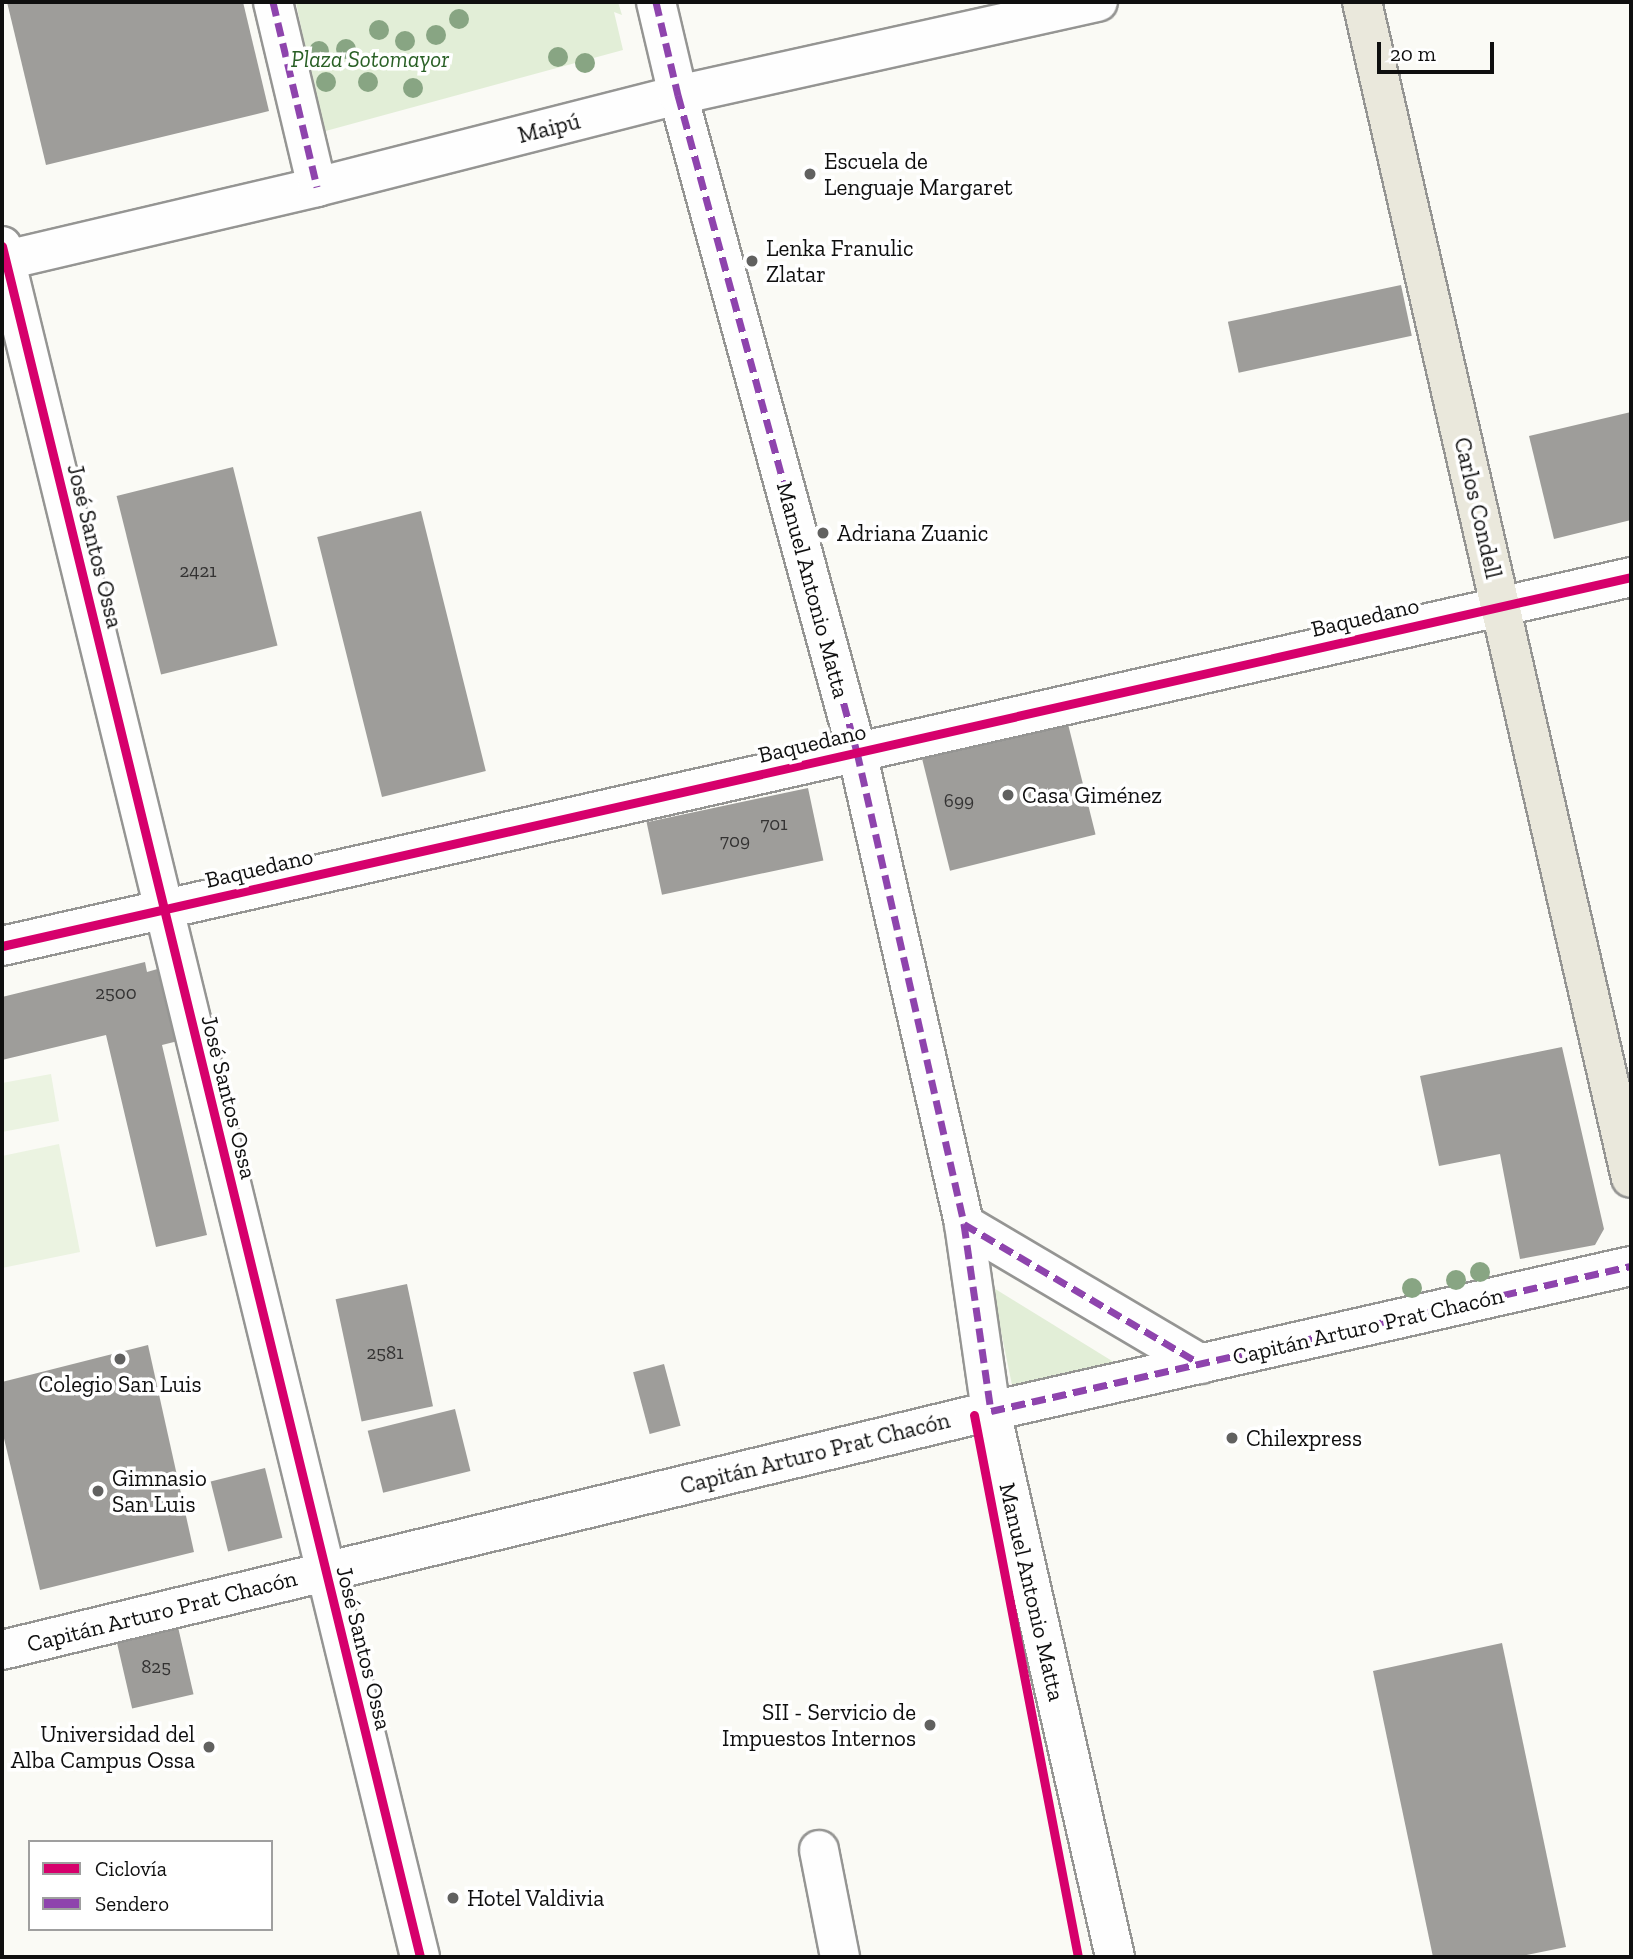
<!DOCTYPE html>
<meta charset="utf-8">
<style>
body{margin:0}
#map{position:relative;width:1633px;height:1959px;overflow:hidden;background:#fafaf5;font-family:"Zilla Slab",serif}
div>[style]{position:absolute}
.green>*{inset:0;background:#e2eed7}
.pitch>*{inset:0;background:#ebf3e1}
.building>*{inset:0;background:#9e9d9a;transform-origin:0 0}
.roads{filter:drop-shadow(2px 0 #959593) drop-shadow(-2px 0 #959593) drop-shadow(0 2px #959593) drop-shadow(0 -2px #959593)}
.minor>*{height:38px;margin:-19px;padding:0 19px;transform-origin:19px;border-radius:19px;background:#fefefe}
.major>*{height:38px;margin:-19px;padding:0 19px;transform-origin:19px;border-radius:19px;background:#eae8dc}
.quiet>*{height:7px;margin-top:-3.5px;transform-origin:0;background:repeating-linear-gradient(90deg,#8e44ad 0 14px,transparent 0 21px)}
.cycleway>*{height:9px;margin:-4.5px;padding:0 4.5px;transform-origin:4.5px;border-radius:4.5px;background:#d6006c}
.trees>*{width:20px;height:20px;margin:-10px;border-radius:50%;background:#88a583}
.dots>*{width:19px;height:19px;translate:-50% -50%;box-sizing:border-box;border:4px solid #fff;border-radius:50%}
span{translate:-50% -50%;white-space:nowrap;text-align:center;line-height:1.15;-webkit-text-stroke:7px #fff;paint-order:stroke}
.number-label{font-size:19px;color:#333232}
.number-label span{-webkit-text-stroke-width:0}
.park-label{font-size:23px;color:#2a6026;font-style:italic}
.street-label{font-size:23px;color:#0f0f0f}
.poi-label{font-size:23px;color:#0f0f0f}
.left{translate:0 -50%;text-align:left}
.right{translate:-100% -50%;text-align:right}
.frame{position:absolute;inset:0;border:4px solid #0f0f0f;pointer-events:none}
.legend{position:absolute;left:28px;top:1840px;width:245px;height:91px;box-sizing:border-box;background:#fff;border:2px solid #9f9f9f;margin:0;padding:9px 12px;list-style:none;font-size:21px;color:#0f0f0f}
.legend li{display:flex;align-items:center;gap:14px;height:35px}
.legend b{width:35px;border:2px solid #9f9f9f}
.scale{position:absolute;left:1377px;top:42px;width:117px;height:32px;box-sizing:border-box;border:4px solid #0f0f0f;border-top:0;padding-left:9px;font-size:21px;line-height:24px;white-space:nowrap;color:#0f0f0f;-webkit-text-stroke:5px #fff;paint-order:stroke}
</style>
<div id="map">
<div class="green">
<div style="clip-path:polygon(296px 2px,618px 2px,622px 15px,614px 12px,623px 50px,322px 132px)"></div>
<div style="clip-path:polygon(992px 1287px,1117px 1364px,1013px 1390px)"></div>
</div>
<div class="pitch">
<div style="clip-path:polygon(51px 1074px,59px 1121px,2px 1132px,2px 1083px)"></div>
<div style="clip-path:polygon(59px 1144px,80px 1252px,2px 1268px,2px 1156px)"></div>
</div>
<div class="building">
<div style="clip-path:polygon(7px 2px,243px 2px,269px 111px,46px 165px)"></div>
<div style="left:1401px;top:285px;width:52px;height:177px;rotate:78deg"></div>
<div style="clip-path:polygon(1631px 412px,1631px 520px,1554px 539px,1529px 436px)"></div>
<div style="left:233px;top:467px;width:184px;height:120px;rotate:76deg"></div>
<div style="left:421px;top:511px;width:268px;height:107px;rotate:76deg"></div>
<div style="left:1067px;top:720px;width:118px;height:150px;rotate:76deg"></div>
<div style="left:808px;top:788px;width:74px;height:165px;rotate:78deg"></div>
<div style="clip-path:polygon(145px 962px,147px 972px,161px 968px,178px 1041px,162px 1045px,207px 1235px,156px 1247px,106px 1035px,2px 1060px,2px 997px)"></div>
<div style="clip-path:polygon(1562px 1047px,1604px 1229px,1595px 1245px,1520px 1259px,1500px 1154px,1439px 1166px,1420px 1076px)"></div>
<div style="left:407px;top:1284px;width:125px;height:73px;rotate:78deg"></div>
<div style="clip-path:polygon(148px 1345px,194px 1552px,40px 1590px,2px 1430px,2px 1382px)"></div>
<div style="left:664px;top:1364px;width:64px;height:32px;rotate:75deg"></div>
<div style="left:455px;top:1409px;width:64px;height:90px;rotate:76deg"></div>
<div style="left:265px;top:1468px;width:72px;height:56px;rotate:76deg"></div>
<div style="left:178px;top:1627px;width:69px;height:63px;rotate:77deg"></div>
<div style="clip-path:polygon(1502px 1643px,1566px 1947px,1517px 1957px,1433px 1957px,1373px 1671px)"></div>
</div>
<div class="roads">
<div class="minor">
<div style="left:273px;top:2px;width:190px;rotate:76.6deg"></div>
<div style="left:656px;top:2px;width:96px;rotate:76.7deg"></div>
<div style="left:678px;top:95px;width:681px;rotate:74.76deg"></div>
<div style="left:857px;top:752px;width:484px;rotate:77.2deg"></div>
<div style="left:964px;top:1224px;width:189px;rotate:81.8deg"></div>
<div style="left:991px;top:1411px;width:560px;rotate:77.2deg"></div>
<div style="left:2px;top:246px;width:1761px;rotate:76.27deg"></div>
<div style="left:2px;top:261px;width:324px;rotate:-13.2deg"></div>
<div style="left:317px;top:187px;width:373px;rotate:-14.3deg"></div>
<div style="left:678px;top:95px;width:430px;rotate:-12.5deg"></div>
<div style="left:2px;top:946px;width:1670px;rotate:-12.76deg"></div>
<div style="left:964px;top:1224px;width:275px;rotate:30.6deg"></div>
<div style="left:2px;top:1650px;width:1000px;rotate:-13.59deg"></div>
<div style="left:974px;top:1415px;width:674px;rotate:-12.78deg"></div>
<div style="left:819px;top:1850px;width:109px;rotate:78.9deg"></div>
</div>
<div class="major">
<div style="left:1362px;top:2px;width:1206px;rotate:77.12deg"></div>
</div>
</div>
<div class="quiet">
<div style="left:273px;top:2px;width:190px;rotate:76.6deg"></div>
<div style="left:656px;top:2px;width:96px;rotate:76.7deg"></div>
<div style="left:678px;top:95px;width:681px;rotate:74.76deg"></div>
<div style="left:857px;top:752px;width:484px;rotate:77.2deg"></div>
<div style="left:964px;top:1224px;width:189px;rotate:81.8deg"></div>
<div style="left:991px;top:1411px;width:656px;rotate:-12.77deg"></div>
<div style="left:964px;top:1224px;width:275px;rotate:30.6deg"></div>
</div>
<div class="cycleway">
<div style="left:2px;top:246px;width:1761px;rotate:76.27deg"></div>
<div style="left:2px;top:946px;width:1670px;rotate:-12.76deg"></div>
<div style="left:974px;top:1415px;width:552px;rotate:79.14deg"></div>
</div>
<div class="trees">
<div style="left:459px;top:19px"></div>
<div style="left:379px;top:30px"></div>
<div style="left:436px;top:35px"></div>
<div style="left:405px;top:41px"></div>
<div style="left:346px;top:49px"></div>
<div style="left:319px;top:51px"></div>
<div style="left:558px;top:57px"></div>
<div style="left:585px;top:63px"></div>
<div style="left:326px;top:82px"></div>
<div style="left:368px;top:82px"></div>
<div style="left:413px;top:88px"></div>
<div style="left:1480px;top:1272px"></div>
<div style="left:1456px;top:1280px"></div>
<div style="left:1412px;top:1288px"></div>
</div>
<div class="dots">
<div style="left:810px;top:174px;background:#616160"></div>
<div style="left:752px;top:261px;background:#616160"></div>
<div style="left:823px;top:533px;background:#616160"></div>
<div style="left:1008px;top:795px;background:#616160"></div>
<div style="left:120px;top:1359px;background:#616160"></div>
<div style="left:1232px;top:1438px;background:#616160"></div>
<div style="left:98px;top:1491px;background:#616160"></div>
<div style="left:930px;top:1725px;background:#616160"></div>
<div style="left:209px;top:1747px;background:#616160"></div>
<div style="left:453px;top:1898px;background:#616160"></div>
</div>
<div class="number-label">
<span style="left:198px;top:571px">2421</span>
<span style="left:959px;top:801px">699</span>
<span style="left:774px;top:824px">701</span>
<span style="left:735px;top:841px">709</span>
<span style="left:116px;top:993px">2500</span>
<span style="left:385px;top:1353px">2581</span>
<span style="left:156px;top:1667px">825</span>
</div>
<div class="park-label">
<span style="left:370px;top:59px">Plaza Sotomayor</span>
</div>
<div class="street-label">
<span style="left:549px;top:128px;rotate:-14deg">Maipú</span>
<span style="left:1478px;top:508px;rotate:77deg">Carlos Condell</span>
<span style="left:95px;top:546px;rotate:76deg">José Santos Ossa</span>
<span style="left:813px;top:590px;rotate:75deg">Manuel Antonio Matta</span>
<span style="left:1365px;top:617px;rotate:-13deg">Baquedano</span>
<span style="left:812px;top:743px;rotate:-13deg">Baquedano</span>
<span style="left:259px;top:868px;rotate:-13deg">Baquedano</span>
<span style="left:229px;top:1097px;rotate:76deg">José Santos Ossa</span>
<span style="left:1368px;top:1326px;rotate:-13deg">Capitán Arturo Prat Chacón</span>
<span style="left:815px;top:1453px;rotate:-14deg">Capitán Arturo Prat Chacón</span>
<span style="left:1032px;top:1592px;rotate:77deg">Manuel Antonio Matta</span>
<span style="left:162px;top:1611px;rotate:-14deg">Capitán Arturo Prat Chacón</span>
<span style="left:364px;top:1648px;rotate:76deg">José Santos Ossa</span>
</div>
<div class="poi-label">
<span class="left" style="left:824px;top:174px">Escuela de<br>Lenguaje Margaret</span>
<span class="left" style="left:766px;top:261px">Lenka Franulic<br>Zlatar</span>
<span class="left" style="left:837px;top:533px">Adriana Zuanic</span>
<span class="left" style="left:1022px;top:795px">Casa Giménez</span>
<span style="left:120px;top:1384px">Colegio San Luis</span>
<span class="left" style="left:1246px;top:1438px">Chilexpress</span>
<span class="left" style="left:112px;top:1491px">Gimnasio<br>San Luis</span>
<span class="right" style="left:916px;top:1725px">SII - Servicio de<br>Impuestos Internos</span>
<span class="right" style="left:195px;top:1747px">Universidad del<br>Alba Campus Ossa</span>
<span class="left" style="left:467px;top:1898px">Hotel Valdivia</span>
</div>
<div class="frame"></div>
<ul class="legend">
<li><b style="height:9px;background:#d6006c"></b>Ciclovía</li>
<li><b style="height:9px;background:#8e44ad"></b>Sendero</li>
</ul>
<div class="scale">20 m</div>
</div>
